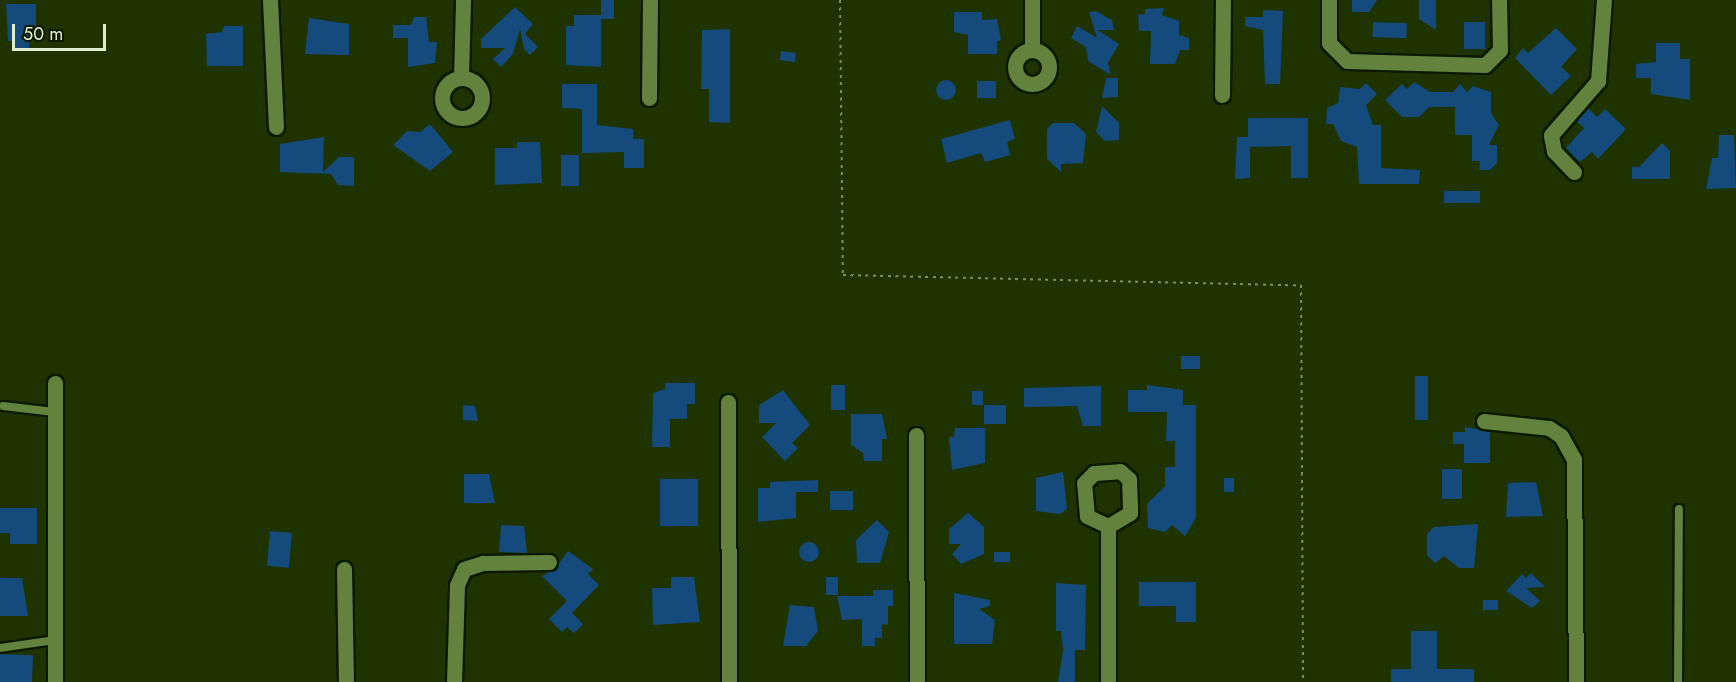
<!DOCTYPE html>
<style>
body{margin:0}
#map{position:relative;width:1736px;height:682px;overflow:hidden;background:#1e3300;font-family:Jost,sans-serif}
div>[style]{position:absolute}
.building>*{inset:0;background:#144b7c;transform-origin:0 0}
.round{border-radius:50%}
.path>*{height:2px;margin-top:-1px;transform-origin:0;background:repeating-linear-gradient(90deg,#7c8f64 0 3px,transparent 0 7.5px)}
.roads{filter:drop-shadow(2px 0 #0b1900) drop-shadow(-2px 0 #0b1900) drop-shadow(0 2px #0b1900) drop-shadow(0 -2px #0b1900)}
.service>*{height:8px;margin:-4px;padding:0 4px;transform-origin:4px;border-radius:4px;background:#62823e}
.minor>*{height:15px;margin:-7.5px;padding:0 7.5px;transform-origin:7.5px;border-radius:7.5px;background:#62823e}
.minor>.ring{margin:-7.5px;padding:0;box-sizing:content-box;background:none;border:15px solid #62823e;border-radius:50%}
span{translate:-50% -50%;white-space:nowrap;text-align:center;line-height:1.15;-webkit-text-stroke:4.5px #0d1800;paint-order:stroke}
.scale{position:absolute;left:12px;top:24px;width:94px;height:27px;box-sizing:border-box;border:3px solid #dceecb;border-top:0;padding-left:8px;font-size:18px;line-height:21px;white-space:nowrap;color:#dceecb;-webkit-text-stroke:4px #0d1800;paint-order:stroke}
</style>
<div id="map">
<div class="building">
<div style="clip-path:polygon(601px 0,614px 0,614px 19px,601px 19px,601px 67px,566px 65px,566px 26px,574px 26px,574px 15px,601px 15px)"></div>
<div style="clip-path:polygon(1352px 0,1377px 0,1369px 12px,1352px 12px)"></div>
<div style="clip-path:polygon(1419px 0,1436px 0,1436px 30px,1419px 19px)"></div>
<div style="clip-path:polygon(6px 4px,36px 4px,36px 35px,29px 35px,29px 48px,14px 48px,14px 41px,8px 41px)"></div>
<div style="clip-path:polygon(515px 7px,533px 24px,525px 34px,538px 47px,530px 55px,524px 49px,520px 29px,513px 54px,501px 67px,493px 59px,505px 48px,481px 48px,481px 39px)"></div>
<div style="clip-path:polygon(1164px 8px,1162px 15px,1179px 21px,1179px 35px,1189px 38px,1189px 50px,1180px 50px,1175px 64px,1150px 64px,1151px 31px,1139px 31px,1138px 15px,1145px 14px,1145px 9px)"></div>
<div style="clip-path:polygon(1263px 10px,1283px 11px,1280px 84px,1265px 84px,1263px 30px,1245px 26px,1245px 17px,1263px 17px)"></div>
<div style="clip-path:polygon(1096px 11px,1112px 20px,1114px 30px,1098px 30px,1119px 44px,1108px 63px,1111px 75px,1088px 61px,1086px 47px,1071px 38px,1077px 26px,1097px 38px,1089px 12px)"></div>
<div style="clip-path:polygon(954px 12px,982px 12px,982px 20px,997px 19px,1001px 40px,997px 41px,997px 54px,968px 54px,968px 35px,954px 32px)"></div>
<div style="clip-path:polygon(414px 17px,426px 17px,429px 42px,437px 42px,435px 63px,408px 67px,408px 38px,393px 38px,393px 25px,411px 25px)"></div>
<div style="clip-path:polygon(309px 18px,349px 24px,349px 55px,305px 54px)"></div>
<div style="left:1373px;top:22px;width:34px;height:15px;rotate:2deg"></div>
<div style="left:1464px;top:22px;width:21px;height:27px"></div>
<div style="clip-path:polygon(224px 26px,243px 26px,243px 66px,207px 66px,206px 34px,222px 32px)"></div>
<div style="clip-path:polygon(1556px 28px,1577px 49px,1561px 67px,1571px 76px,1551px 95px,1515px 58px,1523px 48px,1528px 53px)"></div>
<div style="clip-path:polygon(730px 29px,730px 123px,709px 122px,709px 89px,701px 89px,702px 30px)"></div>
<div style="clip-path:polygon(1656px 43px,1680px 43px,1680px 59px,1690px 59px,1690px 100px,1651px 94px,1651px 78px,1636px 78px,1636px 64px,1656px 62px)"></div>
<div style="left:781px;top:51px;width:15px;height:9px;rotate:8deg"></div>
<div style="clip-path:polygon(1106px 78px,1118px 78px,1118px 97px,1102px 98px)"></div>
<div class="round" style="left:936px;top:80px;width:20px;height:20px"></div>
<div style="left:977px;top:81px;width:19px;height:17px"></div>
<div style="clip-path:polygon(1414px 82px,1430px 92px,1453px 92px,1460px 84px,1467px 92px,1473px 86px,1491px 92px,1491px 113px,1499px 125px,1489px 145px,1497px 145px,1497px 163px,1490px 170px,1479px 170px,1480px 161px,1472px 161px,1472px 135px,1455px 135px,1455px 107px,1429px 107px,1419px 117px,1402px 117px,1385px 100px,1402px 84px,1407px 89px)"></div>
<div style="clip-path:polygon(1366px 83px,1377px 94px,1366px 105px,1373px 125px,1381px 125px,1381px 168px,1420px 170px,1419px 184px,1359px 184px,1357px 147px,1341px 141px,1333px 124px,1326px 124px,1327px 108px,1338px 103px,1340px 87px,1360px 89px)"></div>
<div style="clip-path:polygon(562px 84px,597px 84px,597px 125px,633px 129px,633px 139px,644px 139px,644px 168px,624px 168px,624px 152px,582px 153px,582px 109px,562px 108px)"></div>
<div style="clip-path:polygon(1102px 106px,1119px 123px,1119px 140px,1105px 141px,1096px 132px)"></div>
<div style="clip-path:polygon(1588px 108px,1597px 117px,1605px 109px,1626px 129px,1598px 159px,1592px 152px,1580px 162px,1566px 148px,1584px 128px,1576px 121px)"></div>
<div style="clip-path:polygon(1248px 118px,1308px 118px,1308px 178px,1291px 178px,1291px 146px,1250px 147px,1250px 178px,1235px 179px,1237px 137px,1248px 137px)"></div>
<div style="clip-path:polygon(1010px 120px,1015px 139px,1007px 142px,1010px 155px,985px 162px,981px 153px,947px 163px,941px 139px)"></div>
<div style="clip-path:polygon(1053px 123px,1074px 123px,1086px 134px,1083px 163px,1061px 164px,1061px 172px,1047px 159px,1047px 129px)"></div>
<div style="clip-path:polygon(430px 124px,453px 152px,430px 171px,393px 145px,407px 131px,420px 132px)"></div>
<div style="clip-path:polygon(1719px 135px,1734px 135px,1736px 188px,1706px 189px,1712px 158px,1718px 158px)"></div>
<div style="clip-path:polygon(324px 137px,323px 172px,339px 157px,354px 157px,354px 186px,338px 185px,331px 174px,280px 172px,280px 144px)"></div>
<div style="clip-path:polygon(517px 142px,540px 142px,542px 183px,495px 185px,495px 148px,517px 148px)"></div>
<div style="clip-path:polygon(1662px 143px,1670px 151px,1670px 179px,1632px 179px,1632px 167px,1639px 167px)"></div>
<div style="left:561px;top:155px;width:18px;height:31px"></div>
<div style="left:1444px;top:191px;width:36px;height:12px"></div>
<div style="left:1181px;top:356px;width:19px;height:13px"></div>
<div style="left:1415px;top:376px;width:13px;height:44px"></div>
<div style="clip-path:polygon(665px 383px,695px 383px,695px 404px,687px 404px,687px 419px,670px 419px,670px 447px,652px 447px,653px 393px,665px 389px)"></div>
<div style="left:831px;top:385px;width:14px;height:25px"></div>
<div style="clip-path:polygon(1147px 385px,1183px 390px,1183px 405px,1196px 405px,1196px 518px,1185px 536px,1172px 525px,1165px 532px,1148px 528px,1147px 504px,1165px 486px,1165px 467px,1175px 467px,1175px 441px,1166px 441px,1167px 412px,1128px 412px,1128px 390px,1147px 390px)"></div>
<div style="clip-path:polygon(1101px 386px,1101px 426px,1083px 426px,1077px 406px,1024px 407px,1024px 388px)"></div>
<div style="clip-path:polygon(783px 390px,810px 425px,792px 443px,798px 448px,785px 461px,762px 437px,776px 423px,759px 423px,759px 405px)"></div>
<div style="left:972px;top:391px;width:11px;height:14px"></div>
<div style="clip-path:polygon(463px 405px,475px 406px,478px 421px,463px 420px)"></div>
<div style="left:984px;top:405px;width:22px;height:19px"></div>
<div style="clip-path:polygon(851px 414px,882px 414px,887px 439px,882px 439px,882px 461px,864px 461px,863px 453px,851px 445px)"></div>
<div style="clip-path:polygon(1465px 427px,1490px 431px,1490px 463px,1464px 463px,1464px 444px,1453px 444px,1453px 432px,1465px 432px)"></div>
<div style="clip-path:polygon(955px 428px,985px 428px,985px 463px,952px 470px,949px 437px,954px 437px)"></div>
<div style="left:1442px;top:469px;width:20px;height:30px"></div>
<div style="clip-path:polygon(1063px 472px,1067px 509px,1060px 514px,1036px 511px,1036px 478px)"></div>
<div style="clip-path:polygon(464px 474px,489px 474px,495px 503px,464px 503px)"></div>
<div style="left:1224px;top:478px;width:10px;height:14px"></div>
<div style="left:660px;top:479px;width:38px;height:47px"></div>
<div style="clip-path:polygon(818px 480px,818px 492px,796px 492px,796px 518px,758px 522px,758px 488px,770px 488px,770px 482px)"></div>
<div style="clip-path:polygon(1536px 482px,1543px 516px,1506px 517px,1508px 483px)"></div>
<div style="left:830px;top:491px;width:23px;height:19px"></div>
<div style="clip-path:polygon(0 508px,37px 508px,37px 544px,10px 544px,10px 533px,0 533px)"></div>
<div style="clip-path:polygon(968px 513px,984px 527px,984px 554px,961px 564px,952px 554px,961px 544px,949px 544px,949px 529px)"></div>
<div style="clip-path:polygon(877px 520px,889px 532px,880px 563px,857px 563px,856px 540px)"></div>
<div style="clip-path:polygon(1478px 524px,1474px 568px,1459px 568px,1444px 556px,1435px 563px,1427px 555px,1427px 534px,1434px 527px)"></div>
<div style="clip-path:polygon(501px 525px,524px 526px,527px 553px,499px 552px)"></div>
<div style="left:270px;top:531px;width:22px;height:35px;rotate:5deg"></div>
<div class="round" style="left:799px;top:542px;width:20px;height:20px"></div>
<div style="clip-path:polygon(568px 551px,593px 569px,588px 574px,599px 585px,572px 613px,583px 624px,574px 633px,567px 627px,562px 632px,549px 619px,567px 601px,542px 576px,554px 570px)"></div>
<div style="left:994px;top:552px;width:16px;height:10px"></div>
<div style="clip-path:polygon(1531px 573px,1545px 587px,1526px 588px,1540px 601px,1532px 608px,1506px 591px,1522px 574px,1526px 578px)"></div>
<div style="clip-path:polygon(671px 577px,694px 577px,700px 622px,653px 625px,652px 588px,671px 588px)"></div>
<div style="left:826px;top:577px;width:12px;height:18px"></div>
<div style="clip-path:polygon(0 578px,22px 578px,28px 616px,0 616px)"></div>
<div style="clip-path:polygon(1139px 582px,1196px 582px,1196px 622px,1176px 622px,1176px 606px,1139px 606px)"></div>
<div style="clip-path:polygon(1056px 583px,1086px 585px,1085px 650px,1075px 650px,1075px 682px,1058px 682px,1063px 650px,1061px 631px,1056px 631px)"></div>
<div style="clip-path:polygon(873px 590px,893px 590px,893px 606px,888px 606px,888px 625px,882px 624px,882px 638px,875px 638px,875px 646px,862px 646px,862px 619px,842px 620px,837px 596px,873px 596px)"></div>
<div style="clip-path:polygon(954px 593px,990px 600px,990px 606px,979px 609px,995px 620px,992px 644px,954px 644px)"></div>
<div style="left:1483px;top:600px;width:15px;height:10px"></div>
<div style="clip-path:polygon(790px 605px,814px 607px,818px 631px,806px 646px,783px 646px)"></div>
<div style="clip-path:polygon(1411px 631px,1437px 631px,1437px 669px,1474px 669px,1474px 682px,1391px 682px,1391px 669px,1411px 669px)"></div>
<div style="left:0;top:654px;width:33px;height:28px;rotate:2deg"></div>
</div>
<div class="path">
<div style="left:840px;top:0;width:275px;rotate:89.4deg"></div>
<div style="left:843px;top:275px;width:458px;rotate:1.3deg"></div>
<div style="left:1301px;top:285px;width:397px;rotate:89.7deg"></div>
</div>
<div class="roads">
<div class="service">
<div style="left:3px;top:406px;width:52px;rotate:6.6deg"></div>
<div style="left:0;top:648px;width:56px;rotate:-8.3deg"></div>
<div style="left:1678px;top:682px;width:173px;rotate:-89.7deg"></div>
</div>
<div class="minor">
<div style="left:270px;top:0;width:127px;rotate:87.3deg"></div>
<div style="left:1329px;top:0;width:43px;rotate:90deg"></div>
<div style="left:1329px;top:43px;width:25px;rotate:45deg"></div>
<div style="left:1347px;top:61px;width:138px;rotate:1.7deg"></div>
<div style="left:1485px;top:65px;width:21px;rotate:-45deg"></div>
<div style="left:1500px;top:50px;width:50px;rotate:-91.1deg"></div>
<div style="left:1032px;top:49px;width:49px;rotate:-90deg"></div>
<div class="ring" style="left:1015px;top:50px;width:19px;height:19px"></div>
<div class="ring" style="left:442px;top:78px;width:25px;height:25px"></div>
<div style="left:461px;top:78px;width:78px;rotate:-88.5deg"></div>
<div style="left:1222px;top:95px;width:95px;rotate:-89.4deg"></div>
<div style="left:649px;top:98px;width:98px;rotate:-89.4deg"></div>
<div style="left:1574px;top:172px;width:29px;rotate:-134deg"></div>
<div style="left:1554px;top:151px;width:16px;rotate:-101deg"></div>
<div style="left:1551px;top:135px;width:72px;rotate:-49deg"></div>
<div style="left:1598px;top:81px;width:81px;rotate:-85.8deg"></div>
<div style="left:55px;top:383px;width:299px;rotate:90deg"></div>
<div style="left:728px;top:402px;width:280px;rotate:89.8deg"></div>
<div style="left:1484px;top:421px;width:65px;rotate:6.1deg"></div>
<div style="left:1549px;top:428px;width:14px;rotate:34deg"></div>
<div style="left:1561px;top:436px;width:26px;rotate:61deg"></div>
<div style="left:1574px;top:459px;width:223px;rotate:89.5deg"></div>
<div style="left:916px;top:435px;width:247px;rotate:89.8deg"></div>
<div style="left:344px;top:569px;width:113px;rotate:89deg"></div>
<div style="left:454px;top:682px;width:97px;rotate:-88.2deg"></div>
<div style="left:457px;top:585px;width:17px;rotate:-66deg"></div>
<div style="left:464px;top:569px;width:20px;rotate:-18deg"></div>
<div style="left:483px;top:563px;width:66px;rotate:-0.9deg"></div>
<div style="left:1108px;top:682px;width:156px;rotate:-90deg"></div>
<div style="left:1108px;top:526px;width:23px;rotate:-155deg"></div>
<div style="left:1087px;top:516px;width:33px;rotate:-95deg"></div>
<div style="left:1084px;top:483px;width:14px;rotate:-45deg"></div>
<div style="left:1094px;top:473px;width:26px;rotate:-4deg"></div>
<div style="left:1120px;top:471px;width:12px;rotate:42deg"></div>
<div style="left:1129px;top:479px;width:34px;rotate:88deg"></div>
<div style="left:1130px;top:513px;width:26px;rotate:149deg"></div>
</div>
</div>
<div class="scale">50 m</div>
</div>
